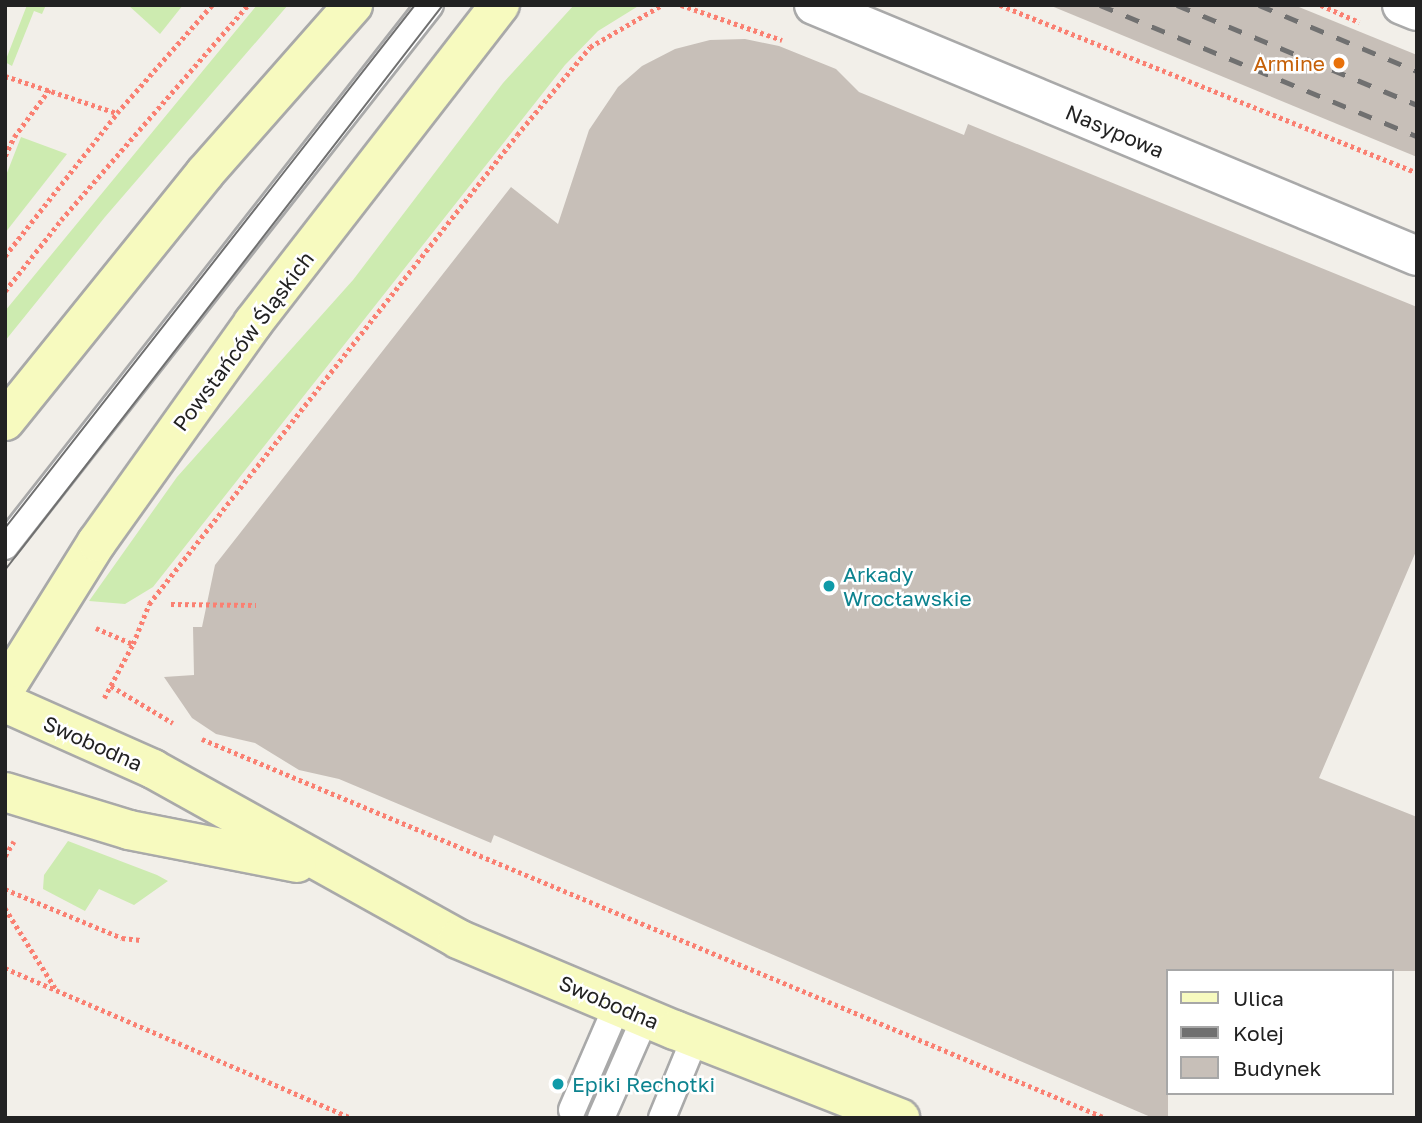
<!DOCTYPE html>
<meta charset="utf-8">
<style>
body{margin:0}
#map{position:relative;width:1422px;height:1123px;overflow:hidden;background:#f2efe9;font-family:"Golos Text",sans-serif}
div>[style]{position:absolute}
.grass>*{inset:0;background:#cdebb0}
.building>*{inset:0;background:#c7bfb8}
.path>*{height:4.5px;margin-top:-2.25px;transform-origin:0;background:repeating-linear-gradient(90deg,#fa8072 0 3.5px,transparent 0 7px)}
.roads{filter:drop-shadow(2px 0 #a9a9a9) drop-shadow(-2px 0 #a9a9a9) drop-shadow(0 2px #a9a9a9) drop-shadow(0 -2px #a9a9a9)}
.lane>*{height:26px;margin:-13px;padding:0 13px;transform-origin:13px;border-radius:13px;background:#fff}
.street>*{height:38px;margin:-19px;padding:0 19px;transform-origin:19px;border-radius:19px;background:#fff}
.secondary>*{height:38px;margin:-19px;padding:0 19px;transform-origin:19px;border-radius:19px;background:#f7fabf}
.tram>*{height:2px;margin:-1px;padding:0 1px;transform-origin:1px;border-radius:1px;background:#707070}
.rail>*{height:5px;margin-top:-2.5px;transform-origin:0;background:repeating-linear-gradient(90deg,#707070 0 14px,transparent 0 28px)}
.dots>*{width:19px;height:19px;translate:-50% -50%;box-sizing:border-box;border:4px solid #fff;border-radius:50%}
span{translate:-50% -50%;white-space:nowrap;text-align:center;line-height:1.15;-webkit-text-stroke:5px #fff;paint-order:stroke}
.food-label{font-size:21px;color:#c56008}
.right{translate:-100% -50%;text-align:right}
.street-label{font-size:21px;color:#222}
.culture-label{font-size:21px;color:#0d838f}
.left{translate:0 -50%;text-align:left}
.frame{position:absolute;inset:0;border:7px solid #222;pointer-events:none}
.legend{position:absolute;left:1166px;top:969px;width:228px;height:126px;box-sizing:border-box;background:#fff;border:2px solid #a7a7a7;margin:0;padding:9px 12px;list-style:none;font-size:21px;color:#222}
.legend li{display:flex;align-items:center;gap:14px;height:35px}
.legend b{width:35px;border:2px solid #a7a7a7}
</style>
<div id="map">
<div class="grass">
<div style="clip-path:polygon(27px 5px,46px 5px,42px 14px,34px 11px,12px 66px,5px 62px)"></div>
<div style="clip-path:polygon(128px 5px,183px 5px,160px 34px)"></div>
<div style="clip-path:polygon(257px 5px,288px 5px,105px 217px,5px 341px,5px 311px)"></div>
<div style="clip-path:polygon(574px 5px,640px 5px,598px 31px,565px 65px,153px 587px,125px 604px,89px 601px,177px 477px,353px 280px,503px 83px)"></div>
<div style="clip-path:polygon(21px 137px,67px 154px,5px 233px,5px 178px)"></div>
<div style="clip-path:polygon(68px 841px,157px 875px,168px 881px,134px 905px,99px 889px,85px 911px,43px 889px,44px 875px)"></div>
</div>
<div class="building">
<div style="clip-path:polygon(1049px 5px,1294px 5px,1417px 55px,1417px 157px)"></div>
<div style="clip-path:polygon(745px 39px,779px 46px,836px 69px,859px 92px,964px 135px,968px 124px,1417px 307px,1417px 549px,1319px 778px,1417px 817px,1417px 971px,1168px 971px,1168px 1118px,1153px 1118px,494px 835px,491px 843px,339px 779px,299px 770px,255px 743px,216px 734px,192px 718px,164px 677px,194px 675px,193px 627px,202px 627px,215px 565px,511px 187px,558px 224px,589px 130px,618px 87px,642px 66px,675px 49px,710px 40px)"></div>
</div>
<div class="path">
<div style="left:681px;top:5px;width:107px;rotate:19.1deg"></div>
<div style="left:1000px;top:5px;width:450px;rotate:21.9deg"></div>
<div style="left:1321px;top:5px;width:42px;rotate:24.1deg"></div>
<div style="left:5px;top:76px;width:118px;rotate:18.3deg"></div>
<div style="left:5px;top:156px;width:21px;rotate:-65deg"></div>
<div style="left:14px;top:137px;width:59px;rotate:-53.3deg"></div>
<div style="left:5px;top:256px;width:182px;rotate:-51.9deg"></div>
<div style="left:117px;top:113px;width:144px;rotate:-48.7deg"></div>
<div style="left:5px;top:291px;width:90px;rotate:-51.7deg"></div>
<div style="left:61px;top:220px;width:285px;rotate:-49deg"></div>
<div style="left:171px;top:604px;width:85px;rotate:0.7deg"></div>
<div style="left:96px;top:628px;width:40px;rotate:23.4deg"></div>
<div style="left:111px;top:686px;width:72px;rotate:30.8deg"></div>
<div style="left:104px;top:698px;width:61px;rotate:-61.8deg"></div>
<div style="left:133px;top:644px;width:43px;rotate:-68.2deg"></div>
<div style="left:149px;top:604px;width:596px;rotate:-51.88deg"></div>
<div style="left:517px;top:135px;width:114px;rotate:-50.3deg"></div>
<div style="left:590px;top:47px;width:83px;rotate:-30.3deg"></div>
<div style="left:202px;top:739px;width:980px;rotate:22.75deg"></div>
<div style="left:5px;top:856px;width:17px;rotate:-59deg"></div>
<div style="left:5px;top:889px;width:127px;rotate:22.7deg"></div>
<div style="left:122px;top:938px;width:19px;rotate:6deg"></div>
<div style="left:5px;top:908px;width:98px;rotate:57.9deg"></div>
<div style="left:5px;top:968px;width:377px;rotate:23.4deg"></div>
</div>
<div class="roads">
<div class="lane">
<div style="left:5px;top:546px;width:688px;rotate:-51.85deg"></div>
<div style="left:572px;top:1110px;width:113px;rotate:-66.6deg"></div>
<div style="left:601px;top:1118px;width:109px;rotate:-66.3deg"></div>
<div style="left:662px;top:1118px;width:87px;rotate:-67.6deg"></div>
</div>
<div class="street">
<div style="left:814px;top:5px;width:653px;rotate:22.6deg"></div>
<div style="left:1402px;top:5px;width:16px;rotate:22deg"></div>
</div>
<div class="secondary">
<div style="left:5px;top:421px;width:319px;rotate:-51.1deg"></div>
<div style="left:205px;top:173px;width:224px;rotate:-48.6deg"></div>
<div style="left:5px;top:689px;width:173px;rotate:-58deg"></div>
<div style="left:97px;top:542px;width:269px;rotate:-54.5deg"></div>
<div style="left:253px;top:323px;width:403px;rotate:-52.2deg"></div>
<div style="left:5px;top:703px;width:162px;rotate:24deg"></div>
<div style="left:153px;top:769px;width:349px;rotate:29.1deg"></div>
<div style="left:458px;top:939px;width:235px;rotate:22.8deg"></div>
<div style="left:675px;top:1030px;width:242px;rotate:21.4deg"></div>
<div style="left:5px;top:792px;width:130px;rotate:17deg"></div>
<div style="left:129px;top:830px;width:171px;rotate:11.1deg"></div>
</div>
</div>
<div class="tram">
<div style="left:5px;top:528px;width:665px;rotate:-51.91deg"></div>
<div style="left:5px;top:570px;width:715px;rotate:-52.22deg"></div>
</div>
<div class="rail">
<div style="left:1100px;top:5px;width:343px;rotate:22.5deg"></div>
<div style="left:1177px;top:5px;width:260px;rotate:22.6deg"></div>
<div style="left:1259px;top:5px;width:171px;rotate:22.7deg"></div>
</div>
<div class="dots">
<div style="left:1339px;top:63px;background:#e8710a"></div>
<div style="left:829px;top:586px;background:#0f9aa8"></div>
<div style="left:558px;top:1084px;background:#0f9aa8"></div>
</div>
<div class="food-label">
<span class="right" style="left:1325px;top:63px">Armine</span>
</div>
<div class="street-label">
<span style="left:1115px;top:131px;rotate:23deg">Nasypowa</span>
<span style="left:243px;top:341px;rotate:-53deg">Powstańców Śląskich</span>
<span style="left:93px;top:743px;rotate:24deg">Swobodna</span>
<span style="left:609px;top:1002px;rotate:23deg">Swobodna</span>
</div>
<div class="culture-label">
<span class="left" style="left:843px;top:586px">Arkady<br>Wrocławskie</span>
<span class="left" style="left:572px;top:1084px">Epiki Rechotki</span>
</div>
<div class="frame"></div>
<ul class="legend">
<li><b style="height:9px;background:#f7fabf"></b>Ulica</li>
<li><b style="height:9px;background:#707070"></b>Kolej</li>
<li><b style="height:19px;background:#c7bfb8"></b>Budynek</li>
</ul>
</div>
